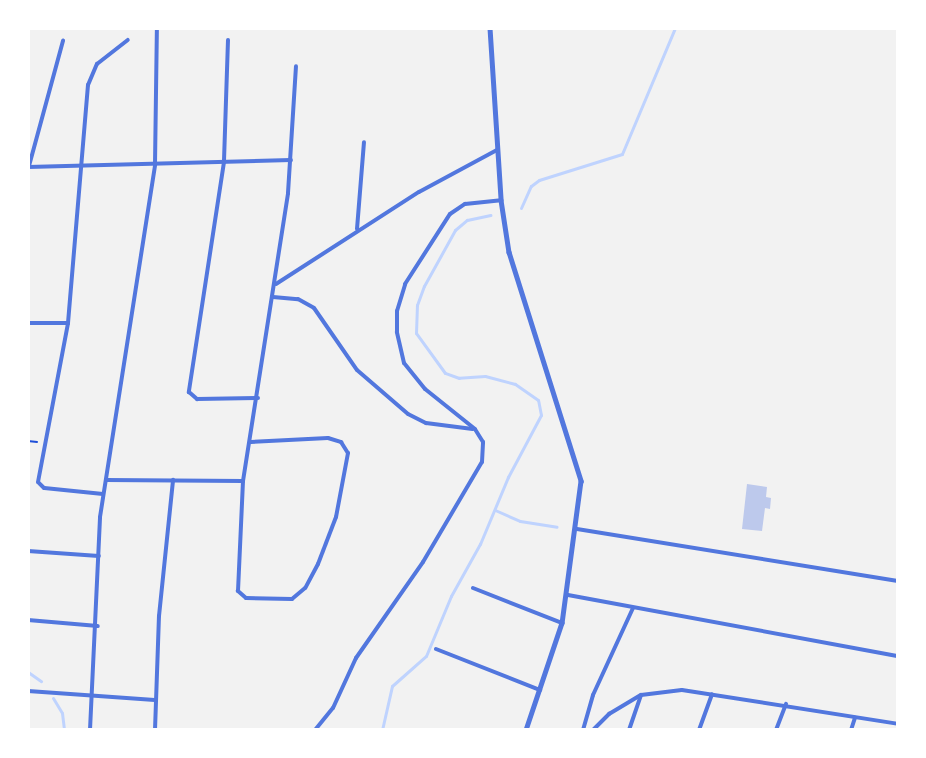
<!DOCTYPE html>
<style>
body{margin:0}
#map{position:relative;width:926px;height:758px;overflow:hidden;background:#f2f2f2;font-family:Barlow,sans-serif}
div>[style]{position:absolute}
.stream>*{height:3px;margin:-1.5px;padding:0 1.5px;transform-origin:1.5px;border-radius:1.5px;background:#bfd3fe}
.building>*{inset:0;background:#bdc9ec}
.path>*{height:1.5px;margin:-0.75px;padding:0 0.75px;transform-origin:0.75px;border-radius:0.75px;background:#1d4ed8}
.minor>*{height:4px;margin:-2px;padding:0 2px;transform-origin:2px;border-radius:2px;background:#5277de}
.tertiary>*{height:4.5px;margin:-2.25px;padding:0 2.25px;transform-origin:2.25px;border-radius:2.25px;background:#5277de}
span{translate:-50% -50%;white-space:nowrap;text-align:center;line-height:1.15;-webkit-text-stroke:4.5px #fff;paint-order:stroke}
.frame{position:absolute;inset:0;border:30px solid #fff;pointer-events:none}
</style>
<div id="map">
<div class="stream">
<div style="left:521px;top:208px;width:24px;rotate:-66deg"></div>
<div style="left:531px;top:186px;width:10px;rotate:-37deg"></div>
<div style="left:539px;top:180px;width:87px;rotate:-17.4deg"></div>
<div style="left:622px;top:154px;width:137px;rotate:-67.2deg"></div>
<div style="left:495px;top:510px;width:27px;rotate:24deg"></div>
<div style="left:520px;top:521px;width:37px;rotate:9deg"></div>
<div style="left:28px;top:672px;width:16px;rotate:35deg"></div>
<div style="left:53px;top:698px;width:17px;rotate:59deg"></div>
<div style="left:62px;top:713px;width:17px;rotate:83deg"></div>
<div style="left:382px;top:730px;width:45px;rotate:-77.2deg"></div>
<div style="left:392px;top:686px;width:45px;rotate:-41.4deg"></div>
<div style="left:426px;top:656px;width:65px;rotate:-67.4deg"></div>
<div style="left:451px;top:596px;width:60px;rotate:-60.9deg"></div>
<div style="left:480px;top:544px;width:73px;rotate:-67.3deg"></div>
<div style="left:508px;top:477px;width:70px;rotate:-62deg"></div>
<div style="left:541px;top:415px;width:15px;rotate:-101deg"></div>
<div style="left:538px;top:400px;width:28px;rotate:-145deg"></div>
<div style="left:515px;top:384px;width:31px;rotate:-165deg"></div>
<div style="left:485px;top:376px;width:26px;rotate:176deg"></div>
<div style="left:459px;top:378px;width:15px;rotate:-160deg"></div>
<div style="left:445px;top:373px;width:49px;rotate:-125.9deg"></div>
<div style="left:416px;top:333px;width:28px;rotate:-88deg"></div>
<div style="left:417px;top:305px;width:20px;rotate:-70deg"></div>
<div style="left:424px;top:286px;width:64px;rotate:-61deg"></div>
<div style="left:455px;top:230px;width:16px;rotate:-40deg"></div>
<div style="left:467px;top:220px;width:24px;rotate:-12deg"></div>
</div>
<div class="building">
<div style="clip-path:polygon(747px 484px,767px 487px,766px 497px,771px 498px,770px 509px,765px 508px,762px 531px,742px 529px)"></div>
</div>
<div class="path">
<div style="left:28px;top:441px;width:9px;rotate:6deg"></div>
</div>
<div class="minor">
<div style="left:228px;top:40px;width:122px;rotate:91.9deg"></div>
<div style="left:224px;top:162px;width:233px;rotate:98.7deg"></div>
<div style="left:189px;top:392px;width:11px;rotate:41deg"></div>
<div style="left:197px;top:399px;width:61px;rotate:-0.9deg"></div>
<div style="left:29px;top:166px;width:130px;rotate:-74.8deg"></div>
<div style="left:28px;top:167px;width:263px;rotate:-1.5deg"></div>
<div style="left:357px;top:229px;width:87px;rotate:-85.4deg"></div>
<div style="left:276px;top:284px;width:170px;rotate:-32.8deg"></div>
<div style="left:419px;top:192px;width:89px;rotate:-28.3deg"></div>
<div style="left:273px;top:297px;width:25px;rotate:5deg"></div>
<div style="left:298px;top:299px;width:18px;rotate:29deg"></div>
<div style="left:314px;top:308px;width:75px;rotate:55.3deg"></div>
<div style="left:357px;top:370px;width:67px;rotate:40.8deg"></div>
<div style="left:408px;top:414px;width:20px;rotate:27deg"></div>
<div style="left:426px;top:423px;width:47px;rotate:7.3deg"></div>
<div style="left:28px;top:323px;width:40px"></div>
<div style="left:251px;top:442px;width:77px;rotate:-3deg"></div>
<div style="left:328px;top:438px;width:14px;rotate:17deg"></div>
<div style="left:341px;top:442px;width:13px;rotate:58deg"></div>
<div style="left:348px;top:453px;width:65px;rotate:100.6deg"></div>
<div style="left:336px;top:517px;width:50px;rotate:111deg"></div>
<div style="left:318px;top:564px;width:27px;rotate:118deg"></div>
<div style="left:305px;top:588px;width:17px;rotate:140deg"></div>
<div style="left:292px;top:599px;width:46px;rotate:-178.8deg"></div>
<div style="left:246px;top:598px;width:11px;rotate:-139deg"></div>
<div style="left:238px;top:591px;width:110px;rotate:-87.4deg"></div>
<div style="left:243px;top:481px;width:291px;rotate:-81.1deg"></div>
<div style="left:288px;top:193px;width:127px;rotate:-86.4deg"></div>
<div style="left:106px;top:480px;width:137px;rotate:0.4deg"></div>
<div style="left:103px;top:494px;width:59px;rotate:-174.2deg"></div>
<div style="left:44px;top:488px;width:8px;rotate:-135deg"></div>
<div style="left:38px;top:482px;width:162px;rotate:-79.3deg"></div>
<div style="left:68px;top:323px;width:239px;rotate:-85.2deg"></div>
<div style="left:88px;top:85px;width:23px;rotate:-67deg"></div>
<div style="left:97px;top:64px;width:39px;rotate:-38deg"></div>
<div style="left:577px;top:529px;width:325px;rotate:9.2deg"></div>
<div style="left:28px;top:551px;width:71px;rotate:4deg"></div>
<div style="left:473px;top:588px;width:96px;rotate:21.5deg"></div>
<div style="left:568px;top:595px;width:336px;rotate:10.5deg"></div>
<div style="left:28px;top:620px;width:70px;rotate:4.9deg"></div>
<div style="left:436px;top:649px;width:112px;rotate:21.5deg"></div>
<div style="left:28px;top:691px;width:127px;rotate:4.1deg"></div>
<div style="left:90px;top:730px;width:213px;rotate:-87.3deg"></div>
<div style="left:100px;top:517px;width:357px;rotate:-81.1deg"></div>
<div style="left:155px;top:164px;width:136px;rotate:-89.2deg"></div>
<div style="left:155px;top:730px;width:114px;rotate:-88deg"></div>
<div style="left:159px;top:616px;width:137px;rotate:-84.1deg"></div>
<div style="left:315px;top:730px;width:28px;rotate:-51deg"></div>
<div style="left:333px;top:708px;width:55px;rotate:-65.3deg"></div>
<div style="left:356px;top:658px;width:117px;rotate:-55.1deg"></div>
<div style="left:423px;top:562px;width:116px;rotate:-59.5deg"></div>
<div style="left:482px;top:462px;width:20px;rotate:-87deg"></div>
<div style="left:483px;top:442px;width:15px;rotate:-122deg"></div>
<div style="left:475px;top:429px;width:64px;rotate:-141.3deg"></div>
<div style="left:425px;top:389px;width:33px;rotate:-129deg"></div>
<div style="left:404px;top:363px;width:32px;rotate:-103deg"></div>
<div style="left:397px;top:332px;width:21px;rotate:-90deg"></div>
<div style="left:397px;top:311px;width:28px;rotate:-73deg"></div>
<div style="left:405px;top:284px;width:83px;rotate:-57.3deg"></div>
<div style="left:450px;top:214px;width:18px;rotate:-34deg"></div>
<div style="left:465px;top:204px;width:36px;rotate:-6deg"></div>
<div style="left:583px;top:730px;width:36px;rotate:-74deg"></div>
<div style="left:593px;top:695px;width:96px;rotate:-65.3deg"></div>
<div style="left:593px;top:730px;width:23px;rotate:-45deg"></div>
<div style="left:609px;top:714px;width:37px;rotate:-31deg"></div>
<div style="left:641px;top:695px;width:41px;rotate:-7deg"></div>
<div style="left:682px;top:690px;width:219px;rotate:8.9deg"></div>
<div style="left:629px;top:730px;width:36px;rotate:-71deg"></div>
<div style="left:699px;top:730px;width:38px;rotate:-70deg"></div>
<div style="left:776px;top:730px;width:28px;rotate:-69deg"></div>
<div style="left:851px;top:730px;width:13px;rotate:-72deg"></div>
</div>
<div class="tertiary">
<div style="left:490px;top:28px;width:172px;rotate:86.3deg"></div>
<div style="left:501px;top:200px;width:53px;rotate:81.3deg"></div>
<div style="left:509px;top:252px;width:240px;rotate:72.5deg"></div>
<div style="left:581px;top:481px;width:143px;rotate:97.6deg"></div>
<div style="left:562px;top:623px;width:113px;rotate:108.6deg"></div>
</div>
<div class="frame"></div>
</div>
